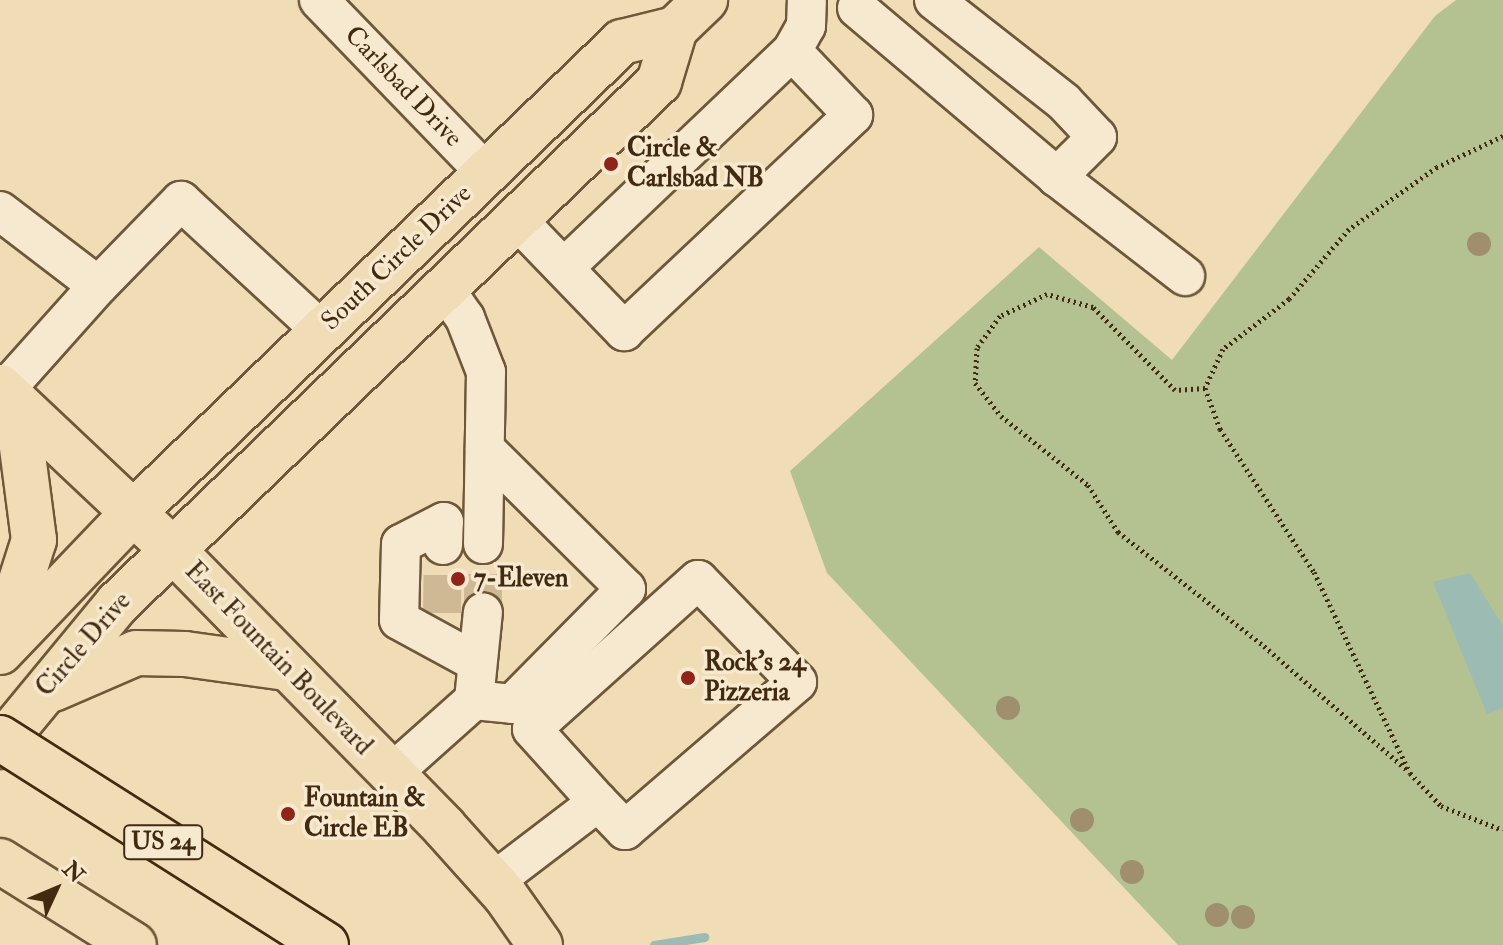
<!DOCTYPE html>
<style>
body{margin:0}
#map{position:relative;width:1503px;height:945px;overflow:hidden;background:#f1ddb5;font-family:"IM FELL Double Pica",serif}
div>[style]{position:absolute}
.green>*{inset:0;background:#b4c292}
.water>*{inset:0;background:#9bbbb3}
.stream>*{height:9px;margin:-4.5px;padding:0 4.5px;transform-origin:4.5px;border-radius:4.5px;background:#9bbbb3}
.minor-tunnel>*{height:38px;margin-top:-19px;transform-origin:0;background:repeating-linear-gradient(90deg,#ceb994 0 38px,transparent 0 57px)}
.path>*{height:5px;margin-top:-2.5px;transform-origin:0;background:repeating-linear-gradient(90deg,#422a11 0 2px,transparent 0 6px)}
.roads{filter:drop-shadow(2px 0 #6e573a) drop-shadow(-2px 0 #6e573a) drop-shadow(0 2px #6e573a) drop-shadow(0 -2px #6e573a)}
.minor>*{height:38px;margin:-19px;padding:0 19px;transform-origin:19px;border-radius:19px;background:#f6e9cf}
.major>*{height:44px;margin:-22px;padding:0 22px;transform-origin:22px;border-radius:22px;background:#f1ddb5}
.highway>*{height:44px;margin:-22px;padding:0 22px;transform-origin:22px;border-radius:22px;background:#f1ddb5}
.bridges{filter:drop-shadow(2px 0 #422a11) drop-shadow(-2px 0 #422a11) drop-shadow(0 2px #422a11) drop-shadow(0 -2px #422a11)}
.highway-bridge>*{height:44px;margin:-22px;padding:0 22px;transform-origin:22px;border-radius:22px;background:#f1ddb5}
.trees>*{width:24px;height:24px;margin:-12px;border-radius:50%;background:#a08f6c}
.dots>*{width:22px;height:22px;translate:-50% -50%;box-sizing:border-box;border:4px solid #f6e9cf;border-radius:50%}
span{translate:-50% -50%;white-space:nowrap;text-align:center;line-height:1.15;-webkit-text-stroke:7px #f6e9cf;paint-order:stroke}
.shield-label span{padding:2px 6px;background:#f6e9cf;border:2px solid;border-radius:6px;-webkit-text-stroke-width:0}
.shield-label{font-size:24px;color:#422a11;font-weight:700}
.street-label{font-size:26px;color:#422a11}
.poi-label{font-size:26px;color:#422a11;font-weight:700}
.left{translate:0 -50%;text-align:left}
.north{position:absolute;left:16px;top:849px;width:80px;height:80px;-webkit-text-stroke:6px #f6e9cf;paint-order:stroke;rotate:46deg;font-size:22px;font-weight:700;line-height:32px;text-align:center;color:#422a11}
.north::after{content:'';display:block;margin:auto;width:28px;height:36px;background:#422a11;clip-path:polygon(50% 0,100% 100%,50% 72%,0 100%)}
</style>
<div id="map">
<div class="green">
<div style="clip-path:polygon(1456px 0,1503px 0,1503px 945px,1178px 945px,827px 573px,790px 471px,1039px 247px,1172px 360px,1435px 16px)"></div>
</div>
<div class="water">
<div style="clip-path:polygon(1470px 573px,1503px 626px,1503px 708px,1487px 714px,1433px 582px)"></div>
</div>
<div class="stream">
<div style="left:654px;top:945px;width:51px;rotate:-9.1deg"></div>
</div>
<div class="minor-tunnel">
<div style="left:483px;top:612px;width:68px;rotate:-90deg"></div>
<div style="left:442px;top:613px;width:68px;rotate:-89.2deg"></div>
</div>
<div class="path">
<div style="left:1503px;top:136px;width:73px;rotate:154.8deg"></div>
<div style="left:1437px;top:167px;width:108px;rotate:144.8deg"></div>
<div style="left:1349px;top:229px;width:92px;rotate:130.6deg"></div>
<div style="left:1289px;top:299px;width:83px;rotate:142.9deg"></div>
<div style="left:1223px;top:349px;width:43px;rotate:114.8deg"></div>
<div style="left:1205px;top:388px;width:44px;rotate:69.9deg"></div>
<div style="left:1220px;top:429px;width:171px;rotate:56.7deg"></div>
<div style="left:1314px;top:572px;width:223px;rotate:64.5deg"></div>
<div style="left:1410px;top:773px;width:45px;rotate:46.8deg"></div>
<div style="left:1441px;top:806px;width:66px;rotate:21.2deg"></div>
<div style="left:1205px;top:388px;width:30px;rotate:176deg"></div>
<div style="left:1175px;top:390px;width:117px;rotate:-134.7deg"></div>
<div style="left:1093px;top:307px;width:48px;rotate:-164.2deg"></div>
<div style="left:1047px;top:294px;width:52px;rotate:154.9deg"></div>
<div style="left:1000px;top:316px;width:39px;rotate:126deg"></div>
<div style="left:977px;top:348px;width:35px;rotate:93deg"></div>
<div style="left:975px;top:383px;width:42px;rotate:51.8deg"></div>
<div style="left:1001px;top:416px;width:111px;rotate:38.4deg"></div>
<div style="left:1088px;top:485px;width:56px;rotate:57.4deg"></div>
<div style="left:1118px;top:532px;width:185px;rotate:38deg"></div>
<div style="left:1264px;top:646px;width:189px;rotate:40.9deg"></div>
</div>
<div class="roads">
<div class="minor">
<div style="left:319px;top:0;width:240px;rotate:46deg"></div>
<div style="left:934px;top:0;width:165px;rotate:38.1deg"></div>
<div style="left:1064px;top:102px;width:48px;rotate:46.7deg"></div>
<div style="left:1097px;top:137px;width:57px;rotate:135deg"></div>
<div style="left:857px;top:8px;width:262px;rotate:40.2deg"></div>
<div style="left:1057px;top:177px;width:162px;rotate:37.7deg"></div>
<div style="left:0;top:211px;width:123px;rotate:37.4deg"></div>
<div style="left:98px;top:286px;width:119px;rotate:-45.7deg"></div>
<div style="left:181px;top:201px;width:190px;rotate:42.7deg"></div>
<div style="left:516px;top:219px;width:156px;rotate:46deg"></div>
<div style="left:624px;top:331px;width:315px;rotate:-43.3deg"></div>
<div style="left:853px;top:115px;width:88px;rotate:-133.6deg"></div>
<div style="left:792px;top:51px;width:29px;rotate:-61deg"></div>
<div style="left:806px;top:26px;width:25px;rotate:-88deg"></div>
<div style="left:564px;top:268px;width:315px;rotate:-43.6deg"></div>
<div style="left:444px;top:288px;width:37px;rotate:55deg"></div>
<div style="left:465px;top:318px;width:58px;rotate:68.7deg"></div>
<div style="left:486px;top:372px;width:172px;rotate:91deg"></div>
<div style="left:4px;top:391px;width:141px;rotate:-48.2deg"></div>
<div style="left:443px;top:545px;width:23px;rotate:-88deg"></div>
<div style="left:444px;top:522px;width:48px;rotate:152.9deg"></div>
<div style="left:401px;top:544px;width:76px;rotate:91.5deg"></div>
<div style="left:399px;top:620px;width:88px;rotate:28.6deg"></div>
<div style="left:474px;top:700px;width:38px;rotate:6deg"></div>
<div style="left:512px;top:704px;width:162px;rotate:-45.3deg"></div>
<div style="left:626px;top:589px;width:199px;rotate:-135.2deg"></div>
<div style="left:391px;top:774px;width:111px;rotate:-41.7deg"></div>
<div style="left:474px;top:700px;width:88px;rotate:-84.2deg"></div>
<div style="left:493px;top:882px;width:132px;rotate:-37.3deg"></div>
<div style="left:598px;top:802px;width:39px;rotate:46deg"></div>
<div style="left:625px;top:830px;width:227px;rotate:-40.7deg"></div>
<div style="left:797px;top:682px;width:142px;rotate:-134.1deg"></div>
<div style="left:698px;top:580px;width:223px;rotate:138.1deg"></div>
<div style="left:532px;top:729px;width:98px;rotate:47.9deg"></div>
</div>
<div class="major">
<div style="left:0;top:387px;width:239px;rotate:43.3deg"></div>
<div style="left:174px;top:551px;width:386px;rotate:45.6deg"></div>
<div style="left:444px;top:827px;width:91px;rotate:48.1deg"></div>
<div style="left:505px;top:895px;width:61px;rotate:55deg"></div>
<div style="left:3px;top:637px;width:102px;rotate:-72.3deg"></div>
<div style="left:34px;top:540px;width:139px;rotate:-97.4deg"></div>
<div style="left:0;top:652px;width:192px;rotate:-46.3deg"></div>
<div style="left:133px;top:513px;width:679px;rotate:-43.93deg"></div>
<div style="left:622px;top:42px;width:55px;rotate:-13.8deg"></div>
<div style="left:53px;top:689px;width:90px;rotate:-23.4deg"></div>
<div style="left:136px;top:653px;width:49px;rotate:1.2deg"></div>
<div style="left:185px;top:654px;width:102px;rotate:7.9deg"></div>
<div style="left:0;top:746px;width:185px;rotate:-50.5deg"></div>
<div style="left:118px;top:603px;width:751px;rotate:-43.92deg"></div>
<div style="left:659px;top:82px;width:55px;rotate:-73.2deg"></div>
<div style="left:675px;top:29px;width:42px;rotate:-44deg"></div>
</div>
<div class="highway">
<div style="left:0;top:861px;width:158px;rotate:32.1deg"></div>
</div>
</div>
<div class="bridges">
<div class="highway-bridge">
<div style="left:0;top:738px;width:386px;rotate:32.4deg"></div>
</div>
</div>
<div class="trees">
<div style="left:1479px;top:244px"></div>
<div style="left:1008px;top:708px"></div>
<div style="left:1082px;top:820px"></div>
<div style="left:1132px;top:872px"></div>
<div style="left:1217px;top:915px"></div>
<div style="left:1243px;top:917px"></div>
</div>
<div class="dots">
<div style="left:611px;top:164px;background:#8f2418"></div>
<div style="left:458px;top:579px;background:#8f2418"></div>
<div style="left:688px;top:678px;background:#8f2418"></div>
<div style="left:288px;top:814px;background:#8f2418"></div>
</div>
<div class="shield-label">
<span style="left:163px;top:842px">US 24</span>
</div>
<div class="street-label">
<span style="left:403px;top:87px;rotate:46deg">Carlsbad Drive</span>
<span style="left:397px;top:258px;rotate:-44deg">South Circle Drive</span>
<span style="left:84px;top:645px;rotate:-49deg">Circle Drive</span>
<span style="left:278px;top:659px;rotate:46deg">East Fountain Boulevard</span>
</div>
<div class="poi-label">
<span class="left" style="left:627px;top:164px">Circle &amp;<br>Carlsbad NB</span>
<span class="left" style="left:474px;top:579px">7-Eleven</span>
<span class="left" style="left:704px;top:678px">Rock's 24<br>Pizzeria</span>
<span class="left" style="left:304px;top:814px">Fountain &amp;<br>Circle EB</span>
</div>
<div class="north">N</div>
</div>
